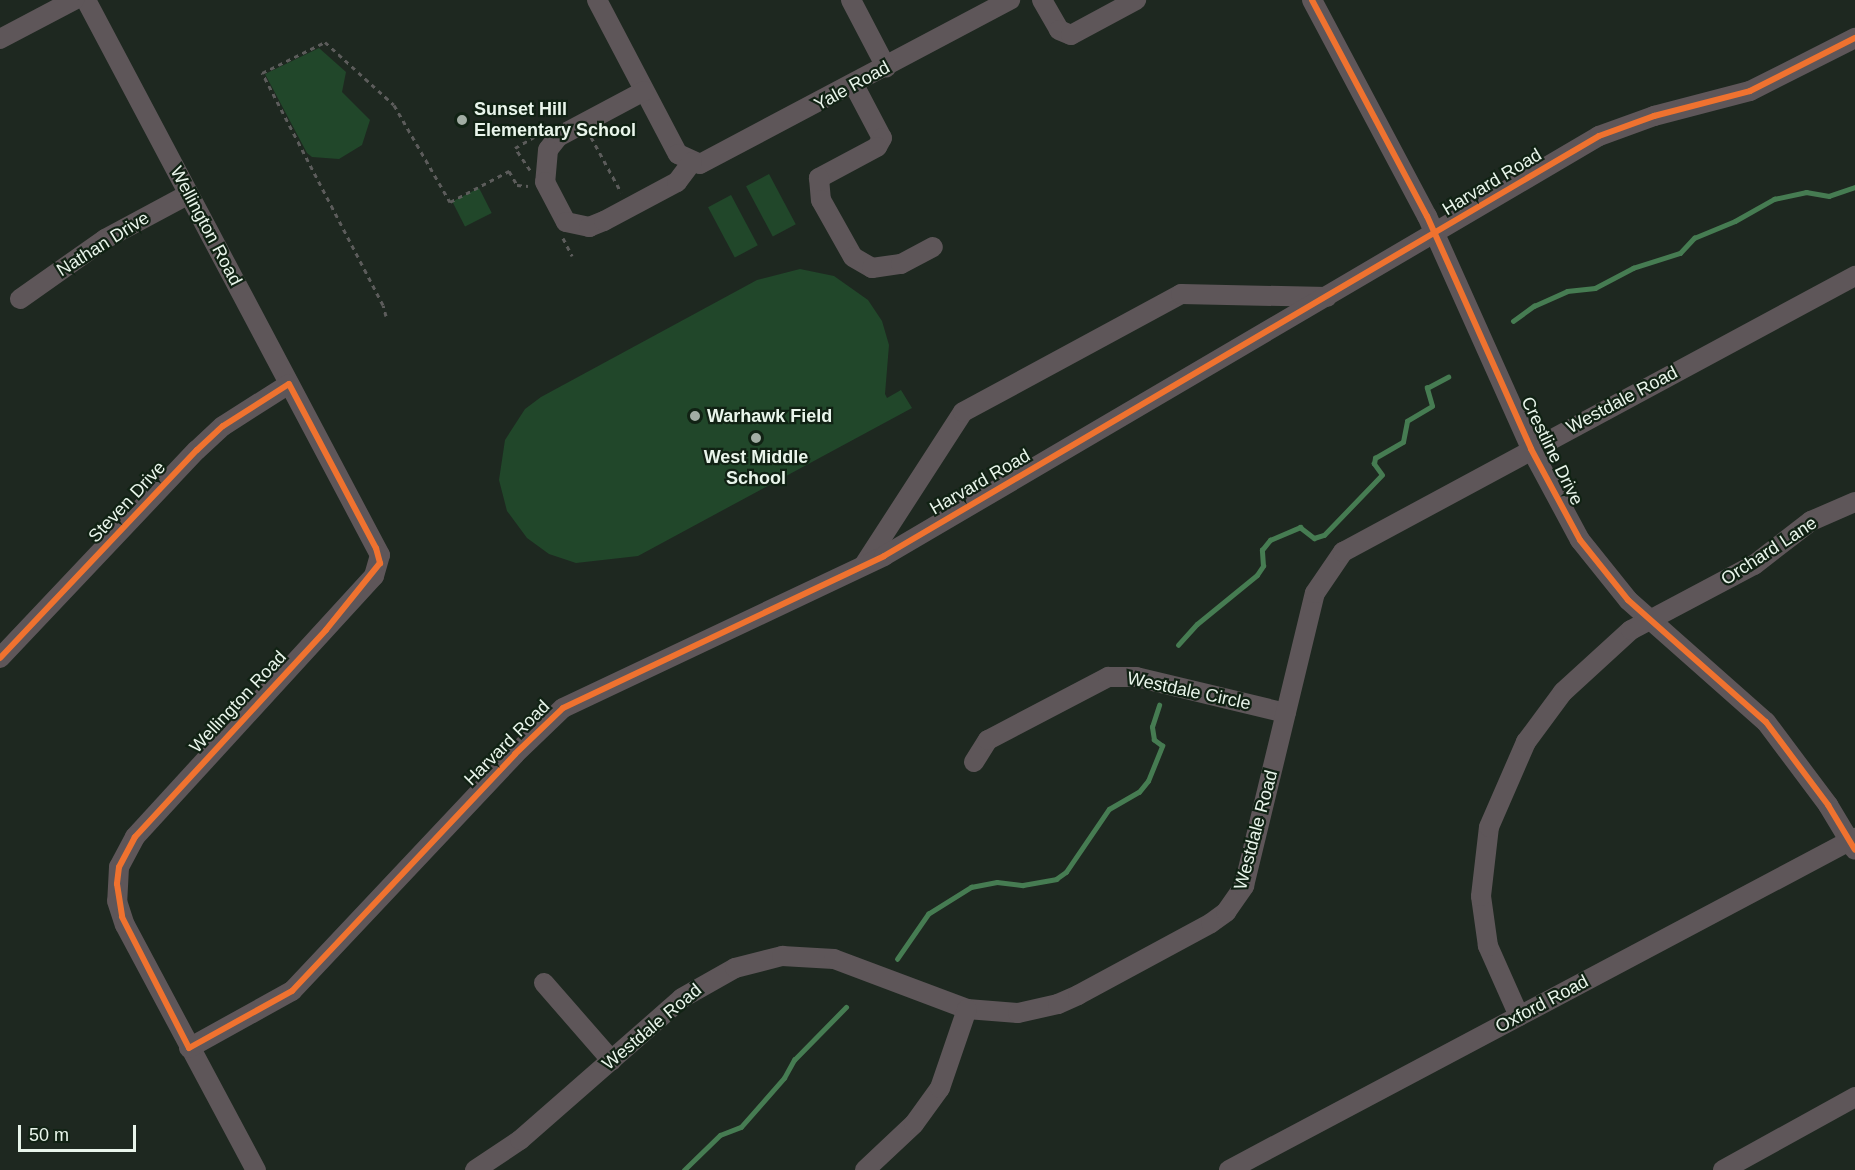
<!DOCTYPE html>
<style>
body{margin:0}
#map{position:relative;width:1855px;height:1170px;overflow:hidden;background:#1e2820;font-family:Arial,sans-serif}
div>[style]{position:absolute}
.green>*{inset:0;background:#21472a;transform-origin:0 0}
.stream>*{height:4.5px;margin:-2.25px;padding:0 2.25px;transform-origin:2.25px;border-radius:2.25px;background:#467c52}
.path>*{height:3px;margin-top:-1.5px;transform-origin:0;background:repeating-linear-gradient(90deg,#5c5c5b 0 4.5px,transparent 0 9px)}
.minor>*{height:20px;margin:-10px;padding:0 10px;transform-origin:10px;border-radius:10px;background:#5e5659}
.cycleway>*{height:6px;margin:-3px;padding:0 3px;transform-origin:3px;border-radius:3px;background:#ef722f}
.dots>*{width:16px;height:16px;translate:-50% -50%;box-sizing:border-box;border:3px solid #112214;border-radius:50%}
span{translate:-50% -50%;white-space:nowrap;text-align:center;line-height:1.15;-webkit-text-stroke:4.5px #112214;paint-order:stroke}
.street-label{font-size:18px;color:#e9f5eb}
.poi-label{font-size:18px;color:#e9f5eb;font-weight:700}
.left{translate:0 -50%;text-align:left}
.scale{position:absolute;left:18px;top:1125px;width:118px;height:27px;box-sizing:border-box;border:3px solid #e9f5eb;border-top:0;padding-left:8px;font-size:18px;line-height:21px;white-space:nowrap;color:#e9f5eb;-webkit-text-stroke:4px #112214;paint-order:stroke}
</style>
<div id="map">
<div class="green">
<div style="clip-path:polygon(319px 48px,346px 72px,342px 92px,370px 120px,362px 145px,339px 159px,312px 157px,307px 153px,265px 74px)"></div>
<div style="left:769px;top:174px;width:57px;height:26px;rotate:62deg"></div>
<div style="left:479px;top:188px;width:28px;height:30px;rotate:63deg"></div>
<div style="left:731px;top:195px;width:57px;height:26px;rotate:62deg"></div>
<div style="clip-path:polygon(800px 269px,834px 276px,868px 300px,882px 321px,889px 345px,885px 394px,887px 398px,901px 390px,912px 408px,638px 556px,576px 563px,549px 554px,527px 538px,507px 511px,499px 480px,505px 440px,525px 409px,541px 397px,757px 280px)"></div>
</div>
<div class="stream">
<div style="left:1513px;top:321px;width:26px;rotate:-36deg"></div>
<div style="left:1534px;top:306px;width:36px;rotate:-24deg"></div>
<div style="left:1567px;top:291px;width:28px;rotate:-6deg"></div>
<div style="left:1595px;top:288px;width:43px;rotate:-27.8deg"></div>
<div style="left:1633px;top:268px;width:49px;rotate:-17.7deg"></div>
<div style="left:1680px;top:253px;width:21px;rotate:-47deg"></div>
<div style="left:1694px;top:238px;width:44px;rotate:-22.5deg"></div>
<div style="left:1735px;top:221px;width:45px;rotate:-29.4deg"></div>
<div style="left:1774px;top:199px;width:33px;rotate:-12deg"></div>
<div style="left:1806px;top:192px;width:23px;rotate:10deg"></div>
<div style="left:1829px;top:196px;width:28px;rotate:-19deg"></div>
<div style="left:1178px;top:645px;width:28px;rotate:-48deg"></div>
<div style="left:1197px;top:624px;width:77px;rotate:-39.2deg"></div>
<div style="left:1257px;top:575px;width:11px;rotate:-56deg"></div>
<div style="left:1263px;top:566px;width:16px;rotate:-94deg"></div>
<div style="left:1262px;top:550px;width:13px;rotate:-51deg"></div>
<div style="left:1270px;top:540px;width:33px;rotate:-23deg"></div>
<div style="left:1300px;top:527px;width:18px;rotate:38deg"></div>
<div style="left:1314px;top:538px;width:10px;rotate:-17deg"></div>
<div style="left:1324px;top:535px;width:83px;rotate:-46deg"></div>
<div style="left:1382px;top:475px;width:14px;rotate:-126deg"></div>
<div style="left:1374px;top:464px;width:6px;rotate:-81deg"></div>
<div style="left:1375px;top:458px;width:32px;rotate:-30deg"></div>
<div style="left:1403px;top:442px;width:21px;rotate:-79deg"></div>
<div style="left:1407px;top:421px;width:29px;rotate:-31deg"></div>
<div style="left:1432px;top:406px;width:19px;rotate:-106deg"></div>
<div style="left:1427px;top:388px;width:24px;rotate:-28deg"></div>
<div style="left:897px;top:959px;width:55px;rotate:-55.4deg"></div>
<div style="left:928px;top:914px;width:51px;rotate:-32.1deg"></div>
<div style="left:971px;top:887px;width:26px;rotate:-11deg"></div>
<div style="left:997px;top:882px;width:26px;rotate:7deg"></div>
<div style="left:1023px;top:885px;width:34px;rotate:-10deg"></div>
<div style="left:1056px;top:879px;width:12px;rotate:-35deg"></div>
<div style="left:1066px;top:872px;width:76px;rotate:-55.7deg"></div>
<div style="left:1109px;top:809px;width:34px;rotate:-30deg"></div>
<div style="left:1139px;top:792px;width:14px;rotate:-51deg"></div>
<div style="left:1148px;top:781px;width:38px;rotate:-68deg"></div>
<div style="left:1162px;top:746px;width:10px;rotate:-143deg"></div>
<div style="left:1154px;top:740px;width:13px;rotate:-99deg"></div>
<div style="left:1152px;top:727px;width:23px;rotate:-72deg"></div>
<div style="left:684px;top:1170px;width:50px;rotate:-44.2deg"></div>
<div style="left:720px;top:1135px;width:22px;rotate:-21deg"></div>
<div style="left:741px;top:1127px;width:65px;rotate:-48.7deg"></div>
<div style="left:784px;top:1078px;width:21px;rotate:-61deg"></div>
<div style="left:794px;top:1060px;width:74px;rotate:-45.5deg"></div>
</div>
<div class="path">
<div style="left:591px;top:137px;width:63px;rotate:61.4deg"></div>
<div style="left:530px;top:170px;width:27px;rotate:-124deg"></div>
<div style="left:515px;top:148px;width:22px;rotate:-30deg"></div>
<div style="left:563px;top:238px;width:20px;rotate:63deg"></div>
<div style="left:386px;top:316px;width:11px;rotate:-105deg"></div>
<div style="left:383px;top:305px;width:262px;rotate:-117.5deg"></div>
<div style="left:262px;top:73px;width:70px;rotate:-26.2deg"></div>
<div style="left:325px;top:42px;width:93px;rotate:42.4deg"></div>
<div style="left:394px;top:105px;width:112px;rotate:60deg"></div>
<div style="left:450px;top:202px;width:67px;rotate:-27.7deg"></div>
<div style="left:509px;top:171px;width:16px;rotate:60deg"></div>
<div style="left:517px;top:185px;width:11px;rotate:5deg"></div>
</div>
<div class="minor">
<div style="left:86px;top:0;width:628px;rotate:62.09deg"></div>
<div style="left:380px;top:555px;width:22px;rotate:106deg"></div>
<div style="left:374px;top:576px;width:354px;rotate:132.5deg"></div>
<div style="left:135px;top:837px;width:34px;rotate:118deg"></div>
<div style="left:119px;top:867px;width:34px;rotate:93deg"></div>
<div style="left:117px;top:901px;width:25px;rotate:72deg"></div>
<div style="left:125px;top:925px;width:278px;rotate:61.9deg"></div>
<div style="left:597px;top:0;width:174px;rotate:62.3deg"></div>
<div style="left:678px;top:154px;width:24px;rotate:24deg"></div>
<div style="left:700px;top:164px;width:351px;rotate:-27.9deg"></div>
<div style="left:851px;top:0;width:76px;rotate:62.4deg"></div>
<div style="left:1042px;top:0;width:34px;rotate:60deg"></div>
<div style="left:1059px;top:30px;width:13px;rotate:23deg"></div>
<div style="left:1071px;top:35px;width:74px;rotate:-28.3deg"></div>
<div style="left:1312px;top:0;width:245px;rotate:62deg"></div>
<div style="left:1427px;top:216px;width:255px;rotate:65.9deg"></div>
<div style="left:1531px;top:449px;width:103px;rotate:61.7deg"></div>
<div style="left:1580px;top:540px;width:77px;rotate:51.3deg"></div>
<div style="left:1628px;top:600px;width:184px;rotate:41.5deg"></div>
<div style="left:1766px;top:722px;width:104px;rotate:53.2deg"></div>
<div style="left:1828px;top:805px;width:52px;rotate:59deg"></div>
<div style="left:0;top:39px;width:84px;rotate:-27.8deg"></div>
<div style="left:854px;top:85px;width:60px;rotate:62.2deg"></div>
<div style="left:882px;top:138px;width:10px;rotate:119deg"></div>
<div style="left:877px;top:147px;width:66px;rotate:151.9deg"></div>
<div style="left:819px;top:178px;width:22px;rotate:85deg"></div>
<div style="left:821px;top:200px;width:65px;rotate:60.7deg"></div>
<div style="left:853px;top:257px;width:22px;rotate:30deg"></div>
<div style="left:872px;top:268px;width:29px;rotate:-8deg"></div>
<div style="left:901px;top:264px;width:36px;rotate:-28deg"></div>
<div style="left:644px;top:91px;width:98px;rotate:151.9deg"></div>
<div style="left:558px;top:137px;width:16px;rotate:128deg"></div>
<div style="left:548px;top:150px;width:32px;rotate:95deg"></div>
<div style="left:545px;top:182px;width:45px;rotate:62.3deg"></div>
<div style="left:566px;top:222px;width:24px;rotate:12deg"></div>
<div style="left:589px;top:227px;width:16px;rotate:-22deg"></div>
<div style="left:604px;top:221px;width:83px;rotate:-28.1deg"></div>
<div style="left:677px;top:182px;width:25px;rotate:-53deg"></div>
<div style="left:20px;top:299px;width:104px;rotate:-35.2deg"></div>
<div style="left:105px;top:239px;width:95px;rotate:-28.2deg"></div>
<div style="left:864px;top:565px;width:182px;rotate:-57.1deg"></div>
<div style="left:963px;top:412px;width:248px;rotate:-28.4deg"></div>
<div style="left:1181px;top:294px;width:146px;rotate:1.2deg"></div>
<div style="left:0;top:658px;width:286px;rotate:-46.6deg"></div>
<div style="left:197px;top:450px;width:35px;rotate:-43deg"></div>
<div style="left:223px;top:426px;width:78px;rotate:-32.5deg"></div>
<div style="left:974px;top:762px;width:26px;rotate:-58deg"></div>
<div style="left:988px;top:740px;width:136px;rotate:-27.7deg"></div>
<div style="left:1108px;top:677px;width:28px"></div>
<div style="left:1136px;top:677px;width:154px;rotate:13.5deg"></div>
<div style="left:544px;top:983px;width:103px;rotate:48.9deg"></div>
<div style="left:1519px;top:1016px;width:77px;rotate:-113.9deg"></div>
<div style="left:1488px;top:946px;width:50px;rotate:-98deg"></div>
<div style="left:1481px;top:896px;width:69px;rotate:-83.4deg"></div>
<div style="left:1489px;top:827px;width:93px;rotate:-66.5deg"></div>
<div style="left:1526px;top:742px;width:62px;rotate:-53.5deg"></div>
<div style="left:1563px;top:692px;width:92px;rotate:-42.4deg"></div>
<div style="left:1631px;top:630px;width:139px;rotate:-27.9deg"></div>
<div style="left:1754px;top:565px;width:72px;rotate:-37.7deg"></div>
<div style="left:1811px;top:521px;width:48px;rotate:-23.4deg"></div>
<div style="left:189px;top:1048px;width:118px;rotate:-29deg"></div>
<div style="left:292px;top:991px;width:325px;rotate:-46.7deg"></div>
<div style="left:515px;top:754px;width:66px;rotate:-43.8deg"></div>
<div style="left:563px;top:708px;width:355px;rotate:-25.3deg"></div>
<div style="left:884px;top:556px;width:829px;rotate:-30.43deg"></div>
<div style="left:1599px;top:136px;width:59px;rotate:-20deg"></div>
<div style="left:1654px;top:116px;width:99px;rotate:-14.6deg"></div>
<div style="left:1750px;top:91px;width:118px;rotate:-26.8deg"></div>
<div style="left:475px;top:1170px;width:54px;rotate:-33.7deg"></div>
<div style="left:520px;top:1140px;width:215px;rotate:-41.2deg"></div>
<div style="left:682px;top:998px;width:61px;rotate:-29.5deg"></div>
<div style="left:735px;top:968px;width:49px;rotate:-14.3deg"></div>
<div style="left:782px;top:956px;width:52px;rotate:3.3deg"></div>
<div style="left:834px;top:959px;width:142px;rotate:20.6deg"></div>
<div style="left:967px;top:1009px;width:51px;rotate:4.5deg"></div>
<div style="left:1018px;top:1013px;width:41px;rotate:-12.7deg"></div>
<div style="left:1058px;top:1004px;width:22px;rotate:-24deg"></div>
<div style="left:1078px;top:995px;width:151px;rotate:-28.4deg"></div>
<div style="left:1211px;top:923px;width:19px;rotate:-36deg"></div>
<div style="left:1226px;top:912px;width:32px;rotate:-55deg"></div>
<div style="left:1244px;top:886px;width:301px;rotate:-76.4deg"></div>
<div style="left:1315px;top:593px;width:50px;rotate:-55.7deg"></div>
<div style="left:1343px;top:552px;width:582px;rotate:-28.33deg"></div>
<div style="left:865px;top:1170px;width:67px;rotate:-43.2deg"></div>
<div style="left:914px;top:1124px;width:44px;rotate:-54.2deg"></div>
<div style="left:940px;top:1088px;width:83px;rotate:-71.1deg"></div>
<div style="left:1229px;top:1170px;width:709px;rotate:-27.94deg"></div>
<div style="left:1723px;top:1170px;width:151px;rotate:-28.9deg"></div>
</div>
<div class="cycleway">
<div style="left:1312px;top:0;width:245px;rotate:62deg"></div>
<div style="left:1427px;top:216px;width:255px;rotate:65.9deg"></div>
<div style="left:1531px;top:449px;width:103px;rotate:61.7deg"></div>
<div style="left:1580px;top:540px;width:77px;rotate:51.3deg"></div>
<div style="left:1628px;top:600px;width:184px;rotate:41.5deg"></div>
<div style="left:1766px;top:722px;width:104px;rotate:53.2deg"></div>
<div style="left:1828px;top:805px;width:52px;rotate:59deg"></div>
<div style="left:0;top:658px;width:286px;rotate:-46.6deg"></div>
<div style="left:197px;top:450px;width:35px;rotate:-43deg"></div>
<div style="left:223px;top:426px;width:78px;rotate:-32.5deg"></div>
<div style="left:289px;top:384px;width:186px;rotate:62.1deg"></div>
<div style="left:376px;top:548px;width:16px;rotate:75deg"></div>
<div style="left:380px;top:563px;width:86px;rotate:128.9deg"></div>
<div style="left:326px;top:630px;width:282px;rotate:132.7deg"></div>
<div style="left:135px;top:837px;width:34px;rotate:118deg"></div>
<div style="left:119px;top:867px;width:17px;rotate:97deg"></div>
<div style="left:117px;top:884px;width:33px;rotate:81deg"></div>
<div style="left:122px;top:917px;width:147px;rotate:62.9deg"></div>
<div style="left:189px;top:1048px;width:118px;rotate:-29deg"></div>
<div style="left:292px;top:991px;width:325px;rotate:-46.7deg"></div>
<div style="left:515px;top:754px;width:66px;rotate:-43.8deg"></div>
<div style="left:563px;top:708px;width:355px;rotate:-25.3deg"></div>
<div style="left:884px;top:556px;width:829px;rotate:-30.43deg"></div>
<div style="left:1599px;top:136px;width:59px;rotate:-20deg"></div>
<div style="left:1654px;top:116px;width:99px;rotate:-14.6deg"></div>
<div style="left:1750px;top:91px;width:118px;rotate:-26.8deg"></div>
</div>
<div class="dots">
<div style="left:462px;top:120px;background:#a2ada4"></div>
<div style="left:695px;top:416px;background:#a2ada4"></div>
<div style="left:756px;top:438px;background:#a2ada4"></div>
</div>
<div class="street-label">
<span style="left:852px;top:86px;rotate:-29deg">Yale Road</span>
<span style="left:1492px;top:182px;rotate:-31deg">Harvard Road</span>
<span style="left:206px;top:226px;rotate:62deg">Wellington Road</span>
<span style="left:103px;top:244px;rotate:-32deg">Nathan Drive</span>
<span style="left:1622px;top:400px;rotate:-28deg">Westdale Road</span>
<span style="left:1552px;top:451px;rotate:64deg">Crestline Drive</span>
<span style="left:980px;top:482px;rotate:-30deg">Harvard Road</span>
<span style="left:127px;top:502px;rotate:-47deg">Steven Drive</span>
<span style="left:1769px;top:551px;rotate:-33deg">Orchard Lane</span>
<span style="left:1189px;top:691px;rotate:12deg">Westdale Circle</span>
<span style="left:238px;top:702px;rotate:-47deg">Wellington Road</span>
<span style="left:507px;top:743px;rotate:-45deg">Harvard Road</span>
<span style="left:1256px;top:830px;rotate:-75deg">Westdale Road</span>
<span style="left:1542px;top:1004px;rotate:-28deg">Oxford Road</span>
<span style="left:652px;top:1027px;rotate:-40deg">Westdale Road</span>
</div>
<div class="poi-label">
<span class="left" style="left:474px;top:120px">Sunset Hill<br>Elementary School</span>
<span class="left" style="left:707px;top:416px">Warhawk Field</span>
<span style="left:756px;top:468px">West Middle<br>School</span>
</div>
<div class="scale">50 m</div>
</div>
